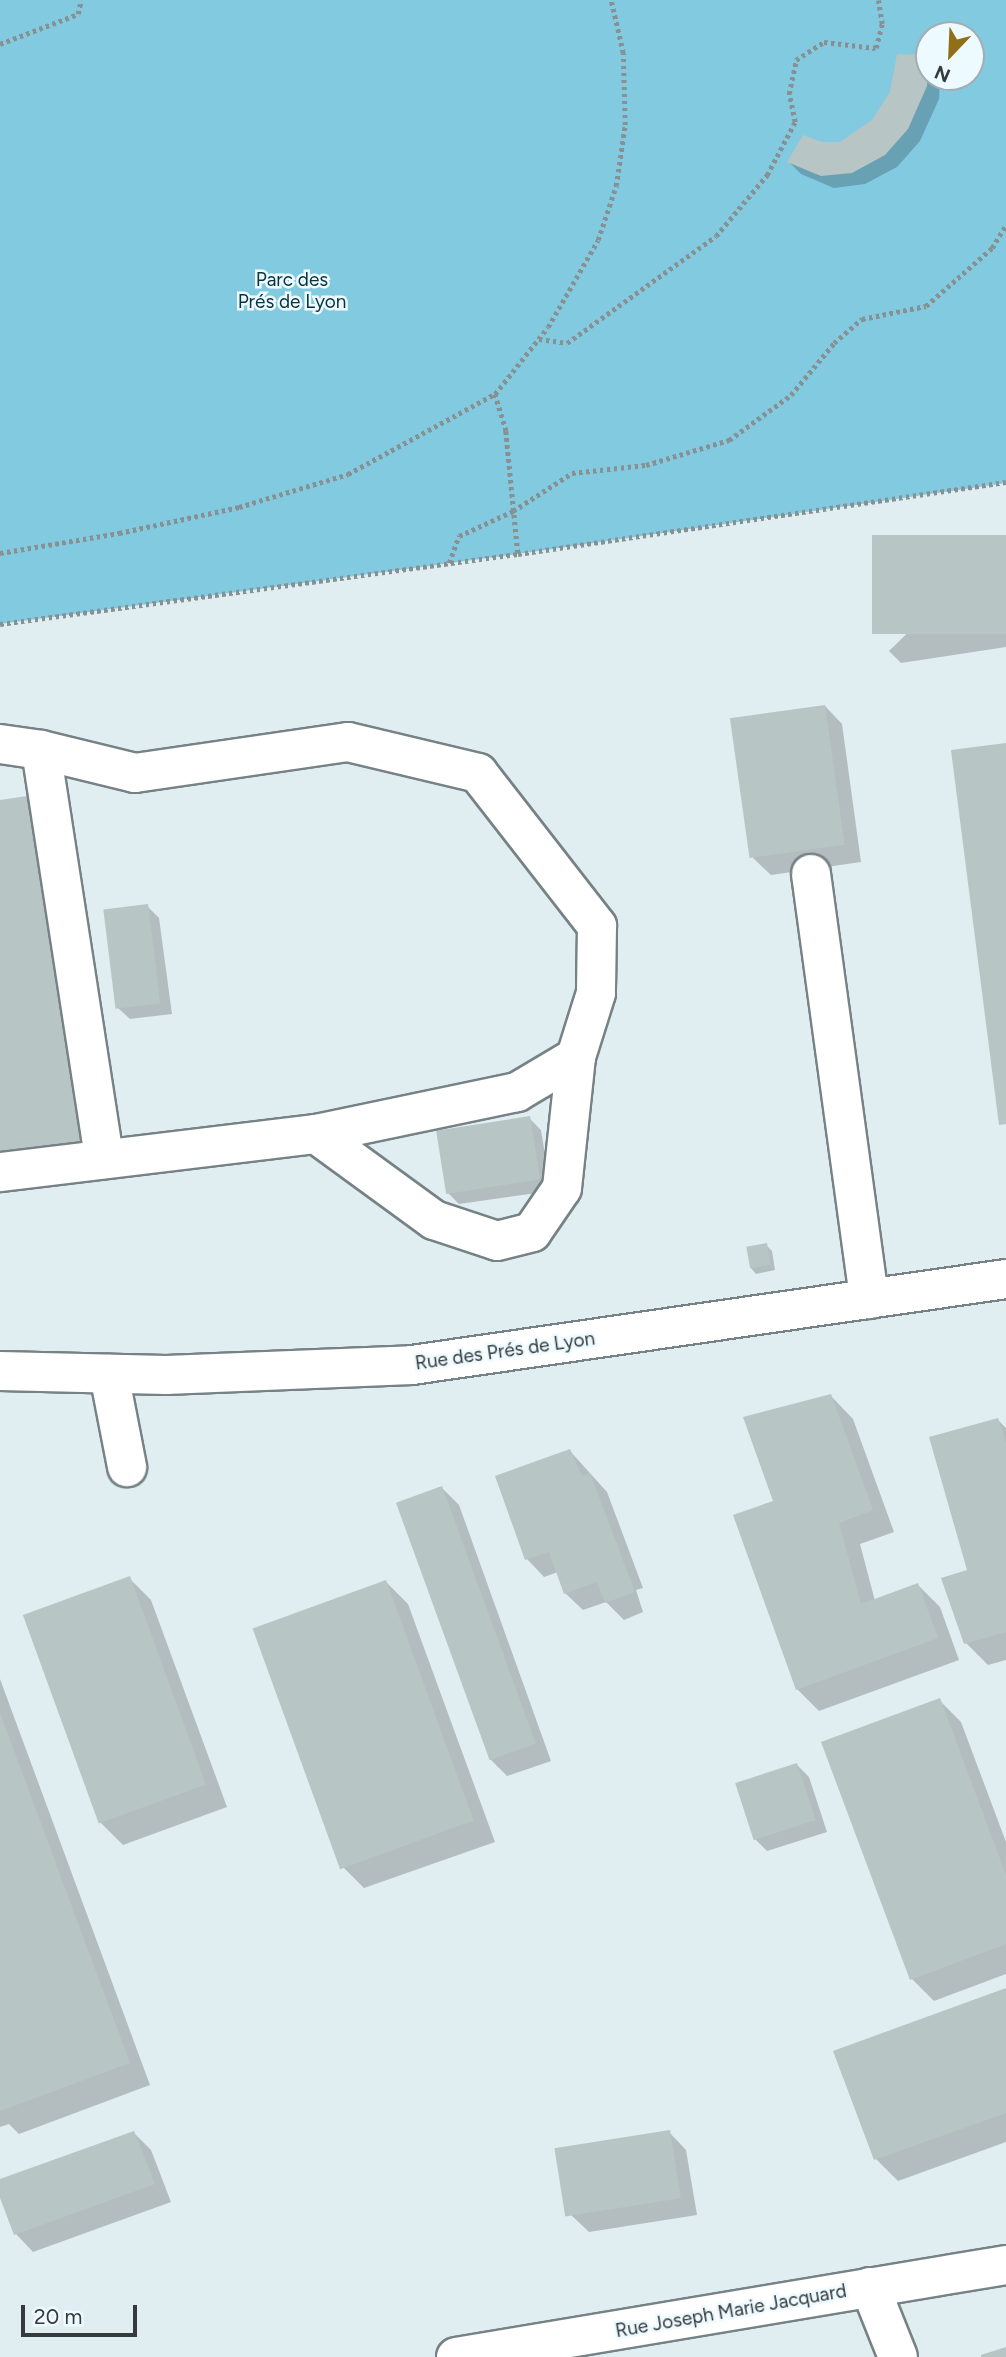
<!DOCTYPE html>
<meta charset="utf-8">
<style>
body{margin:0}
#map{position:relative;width:1006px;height:2357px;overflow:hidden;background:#e0edf1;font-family:Figtree,sans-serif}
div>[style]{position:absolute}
.green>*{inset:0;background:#82cae0}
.shadow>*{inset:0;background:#0003}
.building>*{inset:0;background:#b7c5c4;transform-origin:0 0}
.path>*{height:4.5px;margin-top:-2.25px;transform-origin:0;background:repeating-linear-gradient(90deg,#879093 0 3.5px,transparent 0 7px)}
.roads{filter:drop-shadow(2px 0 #768285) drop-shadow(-2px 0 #768285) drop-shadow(0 2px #768285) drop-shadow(0 -2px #768285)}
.minor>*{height:38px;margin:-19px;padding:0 19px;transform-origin:19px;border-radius:19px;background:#fff}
span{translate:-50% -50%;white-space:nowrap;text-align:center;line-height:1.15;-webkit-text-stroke:5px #edfaff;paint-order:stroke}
.park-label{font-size:19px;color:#07333e}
.street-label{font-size:19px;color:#353a3c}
.north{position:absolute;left:915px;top:21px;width:70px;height:70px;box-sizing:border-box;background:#edfaff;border:2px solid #a3adb1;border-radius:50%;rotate:203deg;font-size:19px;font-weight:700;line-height:28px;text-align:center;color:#353a3c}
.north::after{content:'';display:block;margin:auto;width:24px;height:32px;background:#926f16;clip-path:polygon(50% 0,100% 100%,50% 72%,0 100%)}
.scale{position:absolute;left:21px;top:2305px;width:116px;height:32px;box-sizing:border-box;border:4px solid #353a3c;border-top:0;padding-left:9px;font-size:21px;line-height:24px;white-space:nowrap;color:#353a3c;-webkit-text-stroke:5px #edfaff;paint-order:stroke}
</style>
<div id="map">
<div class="green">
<div style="clip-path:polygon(evenodd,0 0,1006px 0,1006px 483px,518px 554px,0 624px,0 0,929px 35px,971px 35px,971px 77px,929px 77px,929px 35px)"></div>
</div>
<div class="shadow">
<div style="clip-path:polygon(899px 56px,929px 57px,929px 77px,940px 77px,939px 99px,920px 141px,897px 167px,865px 184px,834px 188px,801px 174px,789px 162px,821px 144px,841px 143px,873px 121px,891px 93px)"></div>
<div style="clip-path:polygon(1006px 537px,1006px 647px,901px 663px,889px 651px)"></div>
<div style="clip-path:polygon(825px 706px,842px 724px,861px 862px,771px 875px,753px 858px)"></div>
<div style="clip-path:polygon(0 802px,102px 1165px,0 1177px)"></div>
<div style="clip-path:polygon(147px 906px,159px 918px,172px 1014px,130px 1019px,118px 1008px)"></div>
<div style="clip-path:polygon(529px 1118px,541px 1130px,551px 1191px,459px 1204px,447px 1192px)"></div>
<div style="clip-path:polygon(766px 1245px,772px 1251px,775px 1270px,756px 1274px,751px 1268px)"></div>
<div style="clip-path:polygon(831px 1396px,853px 1419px,894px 1532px,860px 1544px,875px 1601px,918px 1585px,940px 1607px,959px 1660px,819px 1711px,797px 1689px,775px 1502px)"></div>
<div style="clip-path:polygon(998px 1420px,1006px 1428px,1006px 1660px,988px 1665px,966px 1643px,969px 1571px)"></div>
<div style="clip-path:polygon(570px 1451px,607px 1492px,643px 1588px,636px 1590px,643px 1612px,624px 1620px,606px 1602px,583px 1610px,565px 1593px,558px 1572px,544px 1577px,527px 1559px)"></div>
<div style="clip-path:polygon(442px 1488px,459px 1505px,551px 1761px,507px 1776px,490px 1759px)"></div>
<div style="clip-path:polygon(129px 1578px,151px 1600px,227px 1807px,123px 1845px,101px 1823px)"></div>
<div style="clip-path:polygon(386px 1582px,408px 1604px,495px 1842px,364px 1888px,342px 1866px)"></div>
<div style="clip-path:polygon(0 1679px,150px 2085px,19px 2134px,9px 2124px,0 2127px)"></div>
<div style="clip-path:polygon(939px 1700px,961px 1722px,1006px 1842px,1006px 1974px,934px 2001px,912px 1979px)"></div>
<div style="clip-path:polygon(797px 1765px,809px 1777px,827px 1832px,767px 1851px,755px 1839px)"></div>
<div style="clip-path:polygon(1006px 1990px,1006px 2142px,898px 2181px,876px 2159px)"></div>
<div style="clip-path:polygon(669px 2132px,686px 2150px,697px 2215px,589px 2232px,571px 2215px)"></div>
<div style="clip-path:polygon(134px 2133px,151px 2150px,171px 2202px,33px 2252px,16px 2234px,0 2194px,0 2181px)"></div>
</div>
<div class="building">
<div style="clip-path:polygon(897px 54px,929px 55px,927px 86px,908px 129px,885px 155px,852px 173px,821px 176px,787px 162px,803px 135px,822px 142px,840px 142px,872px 120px,890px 92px)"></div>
<div style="left:1006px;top:535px;width:99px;height:134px;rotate:90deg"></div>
<div style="left:825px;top:705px;width:141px;height:96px;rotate:82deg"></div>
<div style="clip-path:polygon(1006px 743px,1006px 1124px,999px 1125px,951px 750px)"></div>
<div style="clip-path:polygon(34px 795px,81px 1143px,0 1153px,0 800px)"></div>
<div style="left:148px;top:904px;width:100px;height:45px;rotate:83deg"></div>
<div style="left:530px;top:1116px;width:64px;height:95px;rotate:81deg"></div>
<div style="left:767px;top:1243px;width:22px;height:21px;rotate:80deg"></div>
<div style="clip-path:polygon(831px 1394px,873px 1510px,839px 1523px,861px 1604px,918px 1583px,938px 1638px,796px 1690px,733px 1515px,773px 1501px,743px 1417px)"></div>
<div style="clip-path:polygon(998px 1418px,1006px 1444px,1006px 1632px,964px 1644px,941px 1578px,967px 1570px,929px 1437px)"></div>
<div style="clip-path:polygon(570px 1449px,582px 1476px,590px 1473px,635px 1592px,605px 1603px,597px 1582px,564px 1594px,549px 1552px,525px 1560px,495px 1476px)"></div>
<div style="left:442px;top:1486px;width:274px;height:49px;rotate:70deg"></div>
<div style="left:130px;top:1576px;width:222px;height:114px;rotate:70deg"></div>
<div style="left:386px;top:1580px;width:256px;height:142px;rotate:70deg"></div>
<div style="clip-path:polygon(940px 1698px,1006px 1875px,1006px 1944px,910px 1980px,821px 1742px)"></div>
<div style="clip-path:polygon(0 1713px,130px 2063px,0 2111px)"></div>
<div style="left:797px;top:1763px;width:60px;height:65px;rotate:72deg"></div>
<div style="clip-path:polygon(1006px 1988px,1006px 2113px,874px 2160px,833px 2051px)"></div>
<div style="left:670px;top:2130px;width:69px;height:117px;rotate:81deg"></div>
<div style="clip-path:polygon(134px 2131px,155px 2184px,14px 2235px,0 2198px,0 2179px)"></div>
<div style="clip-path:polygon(1006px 2347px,1006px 2357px,981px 2357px,981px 2355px)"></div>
</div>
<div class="path">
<div style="left:0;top:44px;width:84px;rotate:-21deg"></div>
<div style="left:78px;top:14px;width:14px;rotate:-78deg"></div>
<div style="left:539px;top:339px;width:28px;rotate:8deg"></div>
<div style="left:567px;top:343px;width:183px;rotate:-35.7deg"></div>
<div style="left:716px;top:236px;width:80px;rotate:-50.1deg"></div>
<div style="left:767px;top:175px;width:60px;rotate:-62.2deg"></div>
<div style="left:795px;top:122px;width:29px;rotate:-102deg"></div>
<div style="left:789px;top:94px;width:35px;rotate:-78deg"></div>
<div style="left:796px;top:60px;width:33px;rotate:-33deg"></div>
<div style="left:824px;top:42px;width:52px;rotate:6.6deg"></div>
<div style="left:876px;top:48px;width:25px;rotate:-76deg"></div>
<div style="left:882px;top:24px;width:24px;rotate:-99deg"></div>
<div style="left:495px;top:394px;width:39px;rotate:73deg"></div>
<div style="left:506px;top:431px;width:124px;rotate:84.4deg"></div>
<div style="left:0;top:553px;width:121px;rotate:-9.5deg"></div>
<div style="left:119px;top:533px;width:123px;rotate:-12.2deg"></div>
<div style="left:239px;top:507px;width:114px;rotate:-16.8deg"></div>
<div style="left:348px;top:474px;width:167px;rotate:-28.6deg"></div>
<div style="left:495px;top:394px;width:85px;rotate:-51.7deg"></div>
<div style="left:548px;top:327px;width:100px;rotate:-60.1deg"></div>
<div style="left:598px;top:240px;width:57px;rotate:-71.6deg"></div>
<div style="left:616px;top:186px;width:62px;rotate:-81.6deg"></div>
<div style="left:625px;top:125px;width:72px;rotate:-91.6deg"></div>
<div style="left:623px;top:53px;width:54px;rotate:-102.8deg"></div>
<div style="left:449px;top:563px;width:29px;rotate:-70deg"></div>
<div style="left:459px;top:536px;width:60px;rotate:-24.8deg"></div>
<div style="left:513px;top:511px;width:70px;rotate:-32.8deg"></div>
<div style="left:572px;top:473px;width:74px;rotate:-6.2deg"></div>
<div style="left:646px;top:465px;width:87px;rotate:-16.8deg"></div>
<div style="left:729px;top:440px;width:77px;rotate:-36deg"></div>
<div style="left:791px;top:395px;width:67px;rotate:-50.4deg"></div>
<div style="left:834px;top:343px;width:37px;rotate:-41deg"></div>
<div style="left:862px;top:319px;width:65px;rotate:-11.5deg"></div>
<div style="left:926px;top:306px;width:88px;rotate:-41.3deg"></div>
<div style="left:992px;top:248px;width:27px;rotate:-59deg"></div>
<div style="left:0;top:624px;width:523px;rotate:-7.7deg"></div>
<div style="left:518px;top:554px;width:493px;rotate:-8.4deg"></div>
</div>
<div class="roads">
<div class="minor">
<div style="left:0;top:744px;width:41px;rotate:8.3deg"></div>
<div style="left:41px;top:750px;width:97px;rotate:13.7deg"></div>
<div style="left:135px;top:773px;width:215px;rotate:-8.3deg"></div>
<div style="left:348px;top:742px;width:134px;rotate:13.4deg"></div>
<div style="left:478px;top:773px;width:194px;rotate:52.1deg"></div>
<div style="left:597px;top:926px;width:67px;rotate:90.9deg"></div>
<div style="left:596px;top:993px;width:67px;rotate:107.4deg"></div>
<div style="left:576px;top:1057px;width:69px;rotate:149.3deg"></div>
<div style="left:517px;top:1092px;width:205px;rotate:168.2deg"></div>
<div style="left:316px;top:1134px;width:318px;rotate:173.1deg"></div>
<div style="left:41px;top:750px;width:414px;rotate:81.2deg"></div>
<div style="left:811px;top:874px;width:429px;rotate:82.2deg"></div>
<div style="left:316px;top:1134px;width:146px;rotate:36.1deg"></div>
<div style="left:434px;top:1220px;width:66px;rotate:18.4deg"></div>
<div style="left:497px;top:1241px;width:36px;rotate:-14deg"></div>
<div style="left:532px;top:1232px;width:53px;rotate:-55.7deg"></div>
<div style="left:562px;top:1188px;width:132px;rotate:-83.9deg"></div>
<div style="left:0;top:1371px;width:166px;rotate:1.4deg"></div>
<div style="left:166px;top:1375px;width:246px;rotate:-2.3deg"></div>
<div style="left:412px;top:1365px;width:600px;rotate:-8.24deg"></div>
<div style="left:109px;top:1374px;width:95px;rotate:79deg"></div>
<div style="left:870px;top:2287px;width:75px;rotate:68.2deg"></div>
<div style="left:456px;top:2357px;width:558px;rotate:-9.5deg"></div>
</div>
</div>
<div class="park-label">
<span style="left:292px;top:291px">Parc des<br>Prés de Lyon</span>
</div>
<div class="street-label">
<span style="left:505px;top:1351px;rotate:-8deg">Rue des Prés de Lyon</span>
<span style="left:731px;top:2311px;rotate:-10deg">Rue Joseph Marie Jacquard</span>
</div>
<div class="north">N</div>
<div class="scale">20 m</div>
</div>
